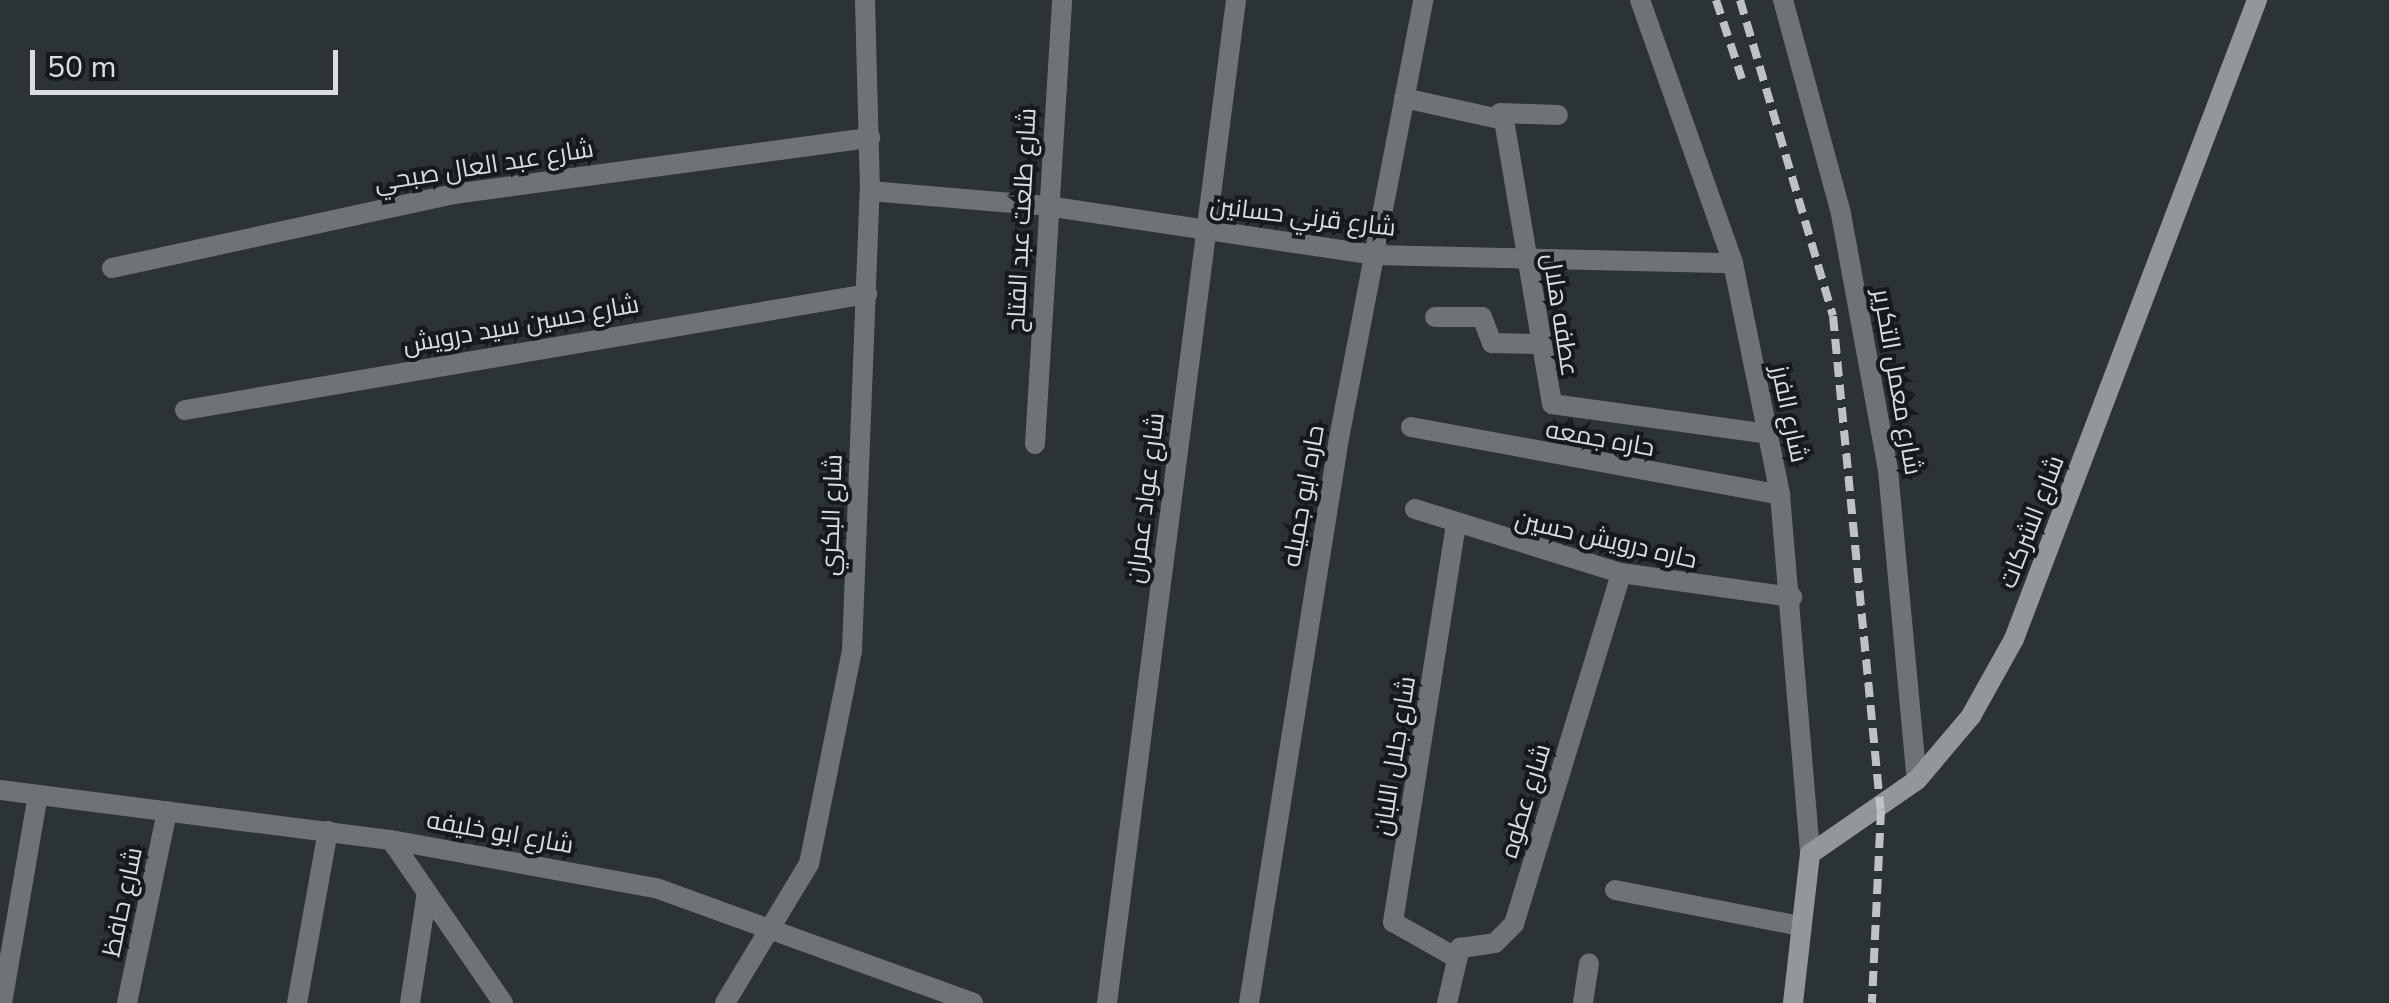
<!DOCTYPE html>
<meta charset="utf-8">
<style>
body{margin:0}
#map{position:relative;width:2389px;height:1003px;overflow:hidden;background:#2b3337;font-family:"Nunito Sans",Cairo,sans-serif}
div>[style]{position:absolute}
.minor>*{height:20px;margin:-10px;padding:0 10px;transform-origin:10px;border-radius:10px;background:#707376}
.tertiary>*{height:20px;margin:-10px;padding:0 10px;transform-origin:10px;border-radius:10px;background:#707376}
.secondary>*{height:20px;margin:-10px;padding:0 10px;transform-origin:10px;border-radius:10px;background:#93979c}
.rail>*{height:8px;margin-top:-4px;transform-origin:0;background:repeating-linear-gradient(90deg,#bdc2c5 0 15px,transparent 0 23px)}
span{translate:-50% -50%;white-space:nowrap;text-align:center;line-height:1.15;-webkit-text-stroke:8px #161a1c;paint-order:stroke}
.street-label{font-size:25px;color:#d9dee0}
.scale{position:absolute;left:30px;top:50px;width:308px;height:45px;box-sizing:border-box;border:5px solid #d9dee0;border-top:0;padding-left:12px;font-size:30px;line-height:35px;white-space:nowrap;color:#d9dee0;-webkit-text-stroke:8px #161a1c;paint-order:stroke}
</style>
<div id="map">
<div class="minor">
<div style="left:1640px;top:0;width:279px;rotate:70.5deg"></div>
<div style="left:1733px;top:263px;width:237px;rotate:78.5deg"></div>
<div style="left:1780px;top:495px;width:360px;rotate:85.2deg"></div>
<div style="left:1404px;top:98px;width:102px;rotate:12.4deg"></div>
<div style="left:1504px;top:120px;width:288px;rotate:80.4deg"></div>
<div style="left:1552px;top:404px;width:218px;rotate:7.9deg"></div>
<div style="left:1500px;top:113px;width:58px;rotate:2deg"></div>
<div style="left:870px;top:191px;width:178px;rotate:4.8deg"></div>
<div style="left:1047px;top:206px;width:331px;rotate:8.5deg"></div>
<div style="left:1374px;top:255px;width:359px;rotate:1.3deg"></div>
<div style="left:112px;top:268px;width:350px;rotate:-12.2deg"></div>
<div style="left:454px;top:194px;width:420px;rotate:-7.7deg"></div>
<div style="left:1435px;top:317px;width:47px"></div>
<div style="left:1482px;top:317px;width:28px;rotate:69deg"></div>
<div style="left:1492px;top:343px;width:47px;rotate:1.2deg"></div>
<div style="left:185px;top:410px;width:692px;rotate:-9.65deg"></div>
<div style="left:1411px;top:427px;width:375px;rotate:10.4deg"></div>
<div style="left:1035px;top:444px;width:445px;rotate:-86.5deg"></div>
<div style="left:1415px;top:509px;width:216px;rotate:17.3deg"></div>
<div style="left:1621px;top:573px;width:173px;rotate:8deg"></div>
<div style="left:0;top:790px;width:394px;rotate:7.3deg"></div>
<div style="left:391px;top:840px;width:269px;rotate:10.3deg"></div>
<div style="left:656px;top:888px;width:337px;rotate:19.9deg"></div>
<div style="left:391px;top:840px;width:198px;rotate:55.5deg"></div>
<div style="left:1615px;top:890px;width:188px;rotate:11deg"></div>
<div style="left:1455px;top:957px;width:71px;rotate:-150.6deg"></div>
<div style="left:1393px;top:922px;width:402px;rotate:-81deg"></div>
<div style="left:2px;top:1003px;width:211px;rotate:-80.2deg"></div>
<div style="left:127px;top:1003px;width:196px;rotate:-78.2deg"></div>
<div style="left:297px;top:1003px;width:175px;rotate:-79.8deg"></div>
<div style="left:410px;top:1003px;width:112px;rotate:-81.3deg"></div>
<div style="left:725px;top:1003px;width:162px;rotate:-58.9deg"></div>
<div style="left:809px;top:864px;width:218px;rotate:-78.6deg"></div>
<div style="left:852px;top:650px;width:459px;rotate:-87.8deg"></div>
<div style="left:870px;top:191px;width:191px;rotate:-91.5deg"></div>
<div style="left:1107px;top:1003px;width:1011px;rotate:-82.67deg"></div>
<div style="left:1249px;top:1003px;width:572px;rotate:-80.95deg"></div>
<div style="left:1339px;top:438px;width:446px;rotate:-79.1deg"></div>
<div style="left:1447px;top:1003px;width:57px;rotate:-76.7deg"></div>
<div style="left:1460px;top:948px;width:35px;rotate:-8deg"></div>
<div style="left:1495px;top:943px;width:27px;rotate:-45deg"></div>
<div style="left:1514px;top:924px;width:367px;rotate:-73deg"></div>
<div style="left:1583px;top:1003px;width:40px;rotate:-81.5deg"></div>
</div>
<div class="tertiary">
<div style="left:1783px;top:0;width:222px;rotate:74.8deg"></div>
<div style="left:1841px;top:214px;width:260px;rotate:79.6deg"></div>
<div style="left:1888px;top:470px;width:311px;rotate:84.7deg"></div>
</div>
<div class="secondary">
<div style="left:1793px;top:1003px;width:150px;rotate:-83.5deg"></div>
<div style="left:1810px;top:854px;width:130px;rotate:-34.7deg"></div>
<div style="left:1917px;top:780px;width:84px;rotate:-49.8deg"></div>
<div style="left:1971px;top:716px;width:88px;rotate:-60.8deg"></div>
<div style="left:2014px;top:639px;width:684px;rotate:-69.18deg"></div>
</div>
<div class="rail">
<div style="left:1716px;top:0;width:83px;rotate:71.8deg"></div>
<div style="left:1740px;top:0;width:329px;rotate:73.6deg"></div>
<div style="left:1833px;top:316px;width:496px;rotate:84.5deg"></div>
<div style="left:1881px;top:810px;width:193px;rotate:92.7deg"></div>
</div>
<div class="street-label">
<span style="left:484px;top:166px;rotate:-9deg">شارع عبد العال صبحي</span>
<span style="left:1303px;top:217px;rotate:7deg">شارع قرني حسانين</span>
<span style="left:1022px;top:220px;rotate:-87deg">شارع طلعت عبد الفتاح</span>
<span style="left:1560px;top:315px;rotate:81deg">عطفه هلال</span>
<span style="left:521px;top:325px;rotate:-10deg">شارع حسين سيد درويش</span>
<span style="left:1897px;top:382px;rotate:80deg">شارع معمل التكرير</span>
<span style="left:1789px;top:414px;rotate:78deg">شارع الفرز</span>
<span style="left:1600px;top:439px;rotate:10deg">حاره جمعه</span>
<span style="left:1304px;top:496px;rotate:-80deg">حاره ابو جميله</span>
<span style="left:1146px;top:498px;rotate:-83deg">شارع عواد عمران</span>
<span style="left:832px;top:515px;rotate:-88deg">شارع البكري</span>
<span style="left:2032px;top:522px;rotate:-69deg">شارع الشركات</span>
<span style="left:1606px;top:540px;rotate:13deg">حاره درويش حسين</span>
<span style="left:1395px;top:756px;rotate:-81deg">شارع جلال اللبان</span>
<span style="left:1526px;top:801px;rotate:-73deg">شارع عطوه</span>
<span style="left:500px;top:833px;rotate:10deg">شارع ابو خليفه</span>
<span style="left:123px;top:902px;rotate:-78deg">شارع حافظ</span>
</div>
<div class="scale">50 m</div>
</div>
